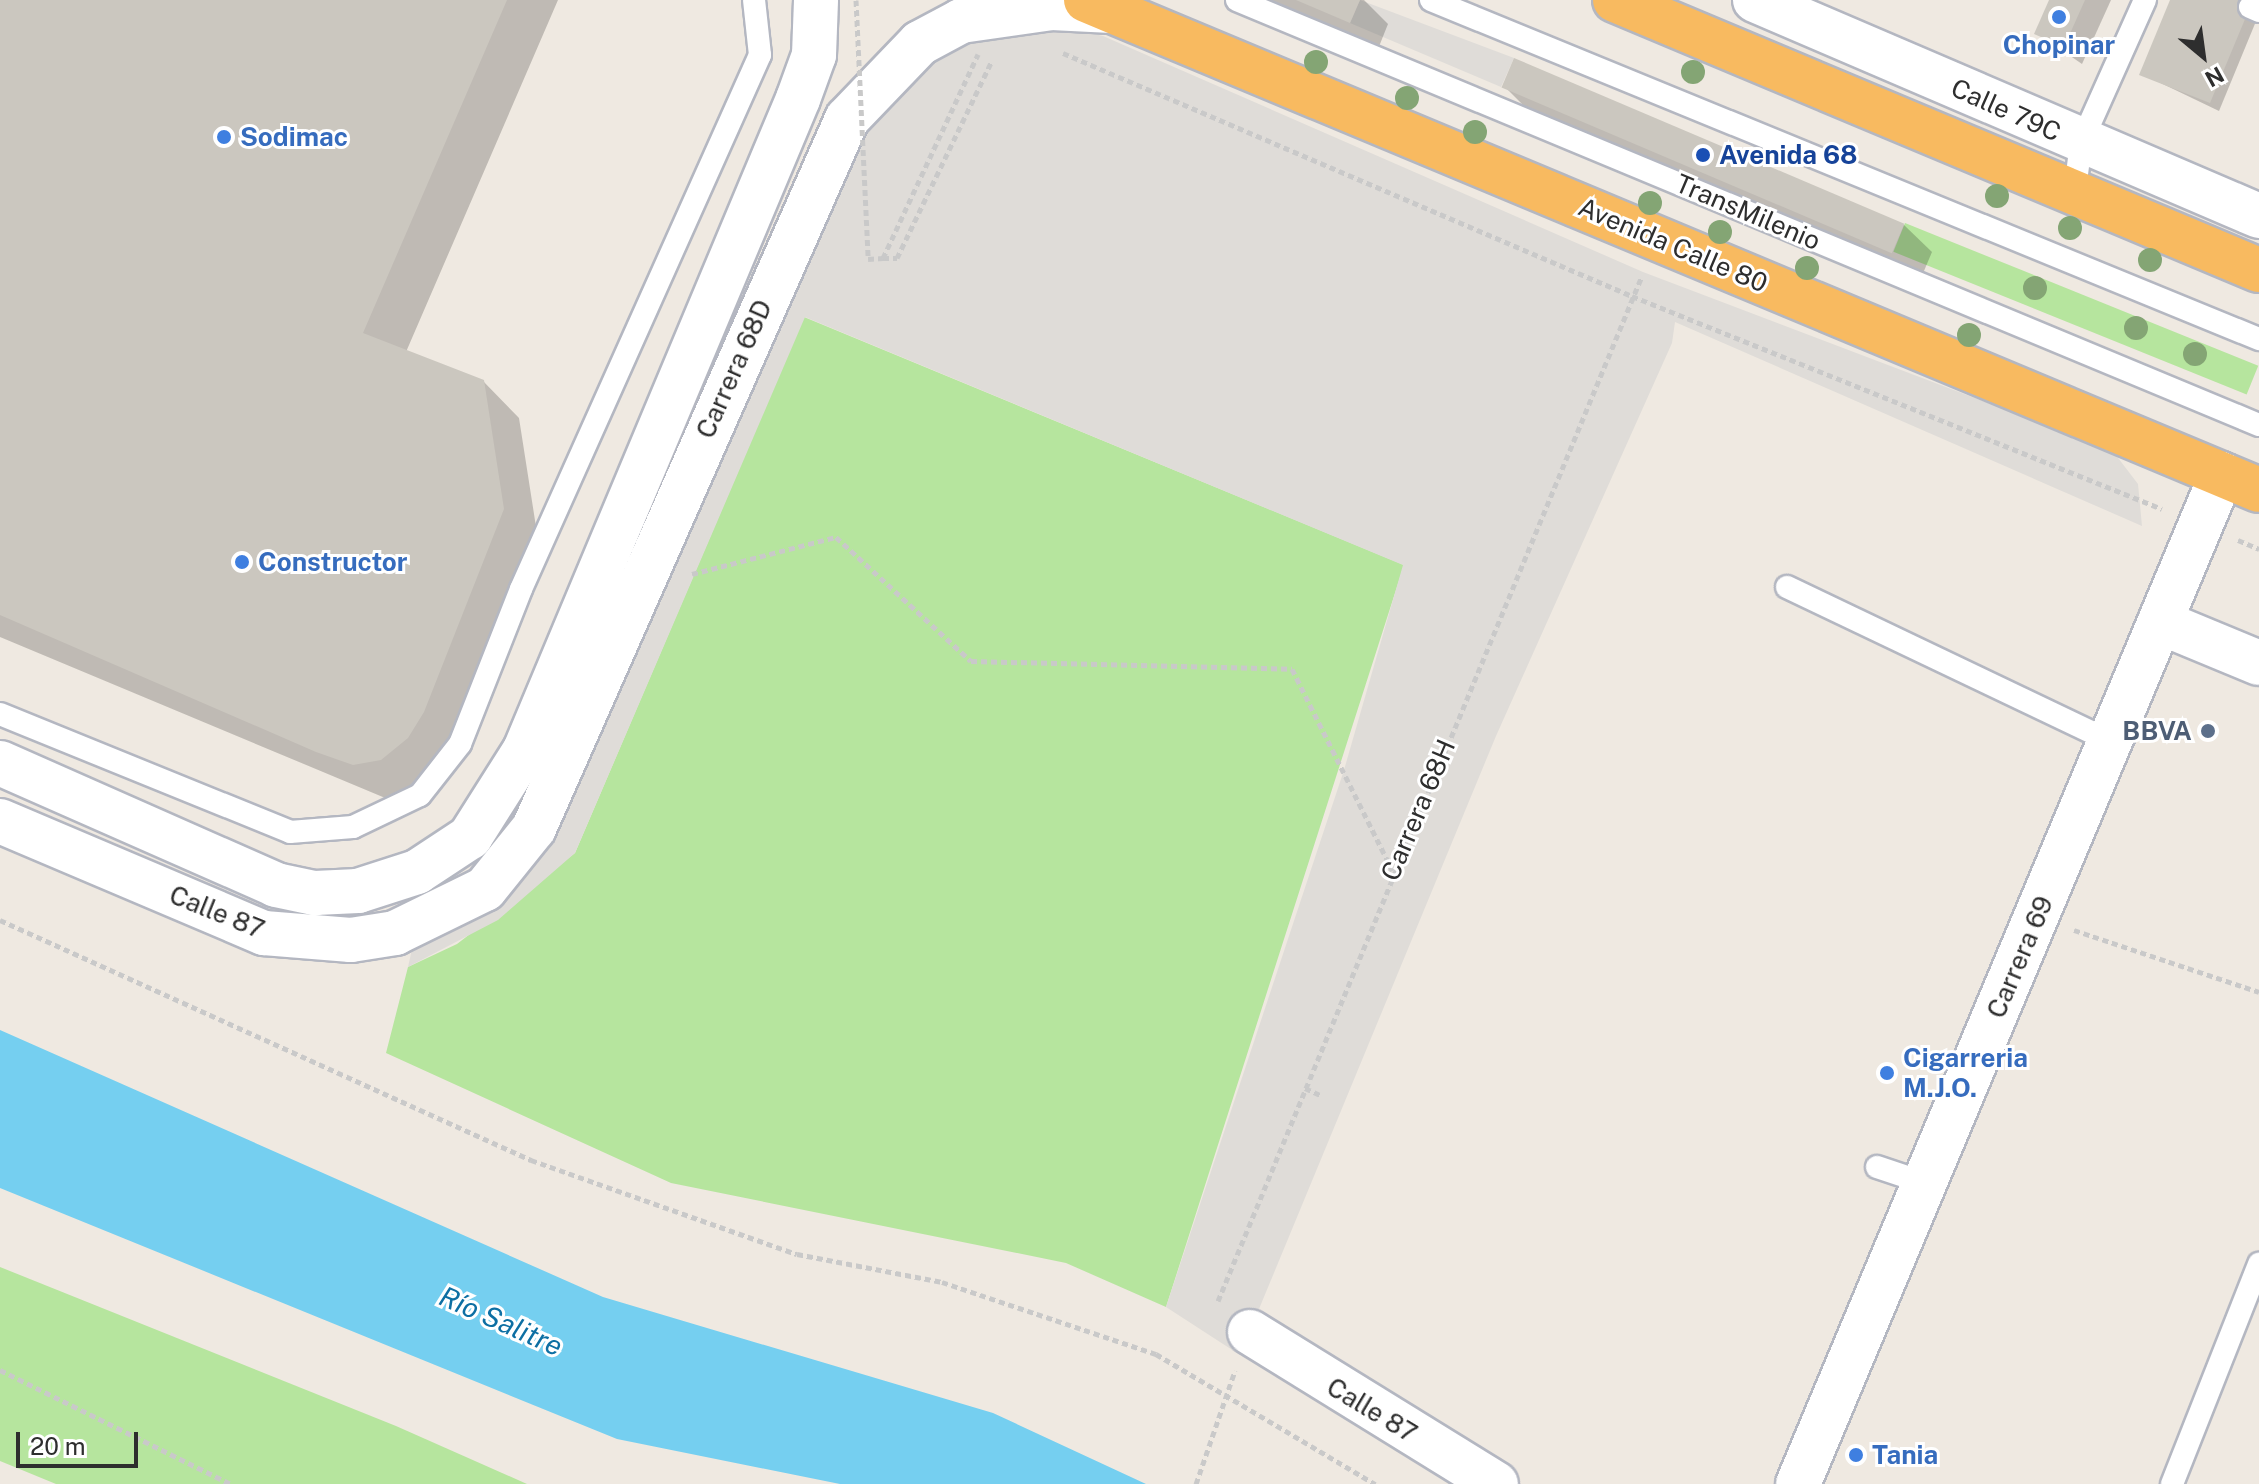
<!DOCTYPE html>
<meta charset="utf-8">
<style>
body{margin:0}
#map{position:relative;width:2259px;height:1484px;overflow:hidden;background:#efe9e1;font-family:"Public Sans",sans-serif}
div>[style]{position:absolute}
.green>*{inset:0;background:#b6e59e;transform-origin:0 0}
.plaza>*{inset:0;background:#dfdcd8}
.water>*{inset:0;background:#75cff0}
.shadow>*{inset:0;background:#0003}
.building>*{inset:0;background:#cbc7bf;transform-origin:0 0}
.path>*{height:5px;margin-top:-2.5px;transform-origin:0;background:repeating-linear-gradient(90deg,#c9c9c9 0 6px,transparent 0 10px)}
.roads{filter:drop-shadow(2px 0 #b4b7c1) drop-shadow(-2px 0 #b4b7c1) drop-shadow(0 2px #b4b7c1) drop-shadow(0 -2px #b4b7c1)}
.service>*{height:22px;margin:-11px;padding:0 11px;transform-origin:11px;border-radius:11px;background:#fff}
.minor>*{height:44px;margin:-22px;padding:0 22px;transform-origin:22px;border-radius:22px;background:#fff}
.tertiary>*{height:44px;margin:-22px;padding:0 22px;transform-origin:22px;border-radius:22px;background:#fff}
.trunk>*{height:44px;margin:-22px;padding:0 22px;transform-origin:22px;border-radius:22px;background:#f8ba60}
.path-bridge>*{height:5px;margin-top:-2.5px;transform-origin:0;background:repeating-linear-gradient(90deg,#c9c9c9 0 6px,transparent 0 10px)}
.trees>*{width:24px;height:24px;margin:-12px;border-radius:50%;background:#84a574}
.dots>*{width:22px;height:22px;translate:-50% -50%;box-sizing:border-box;border:4px solid #fff;border-radius:50%}
span{translate:-50% -50%;white-space:nowrap;text-align:center;line-height:1.15;-webkit-text-stroke:6px #fff;paint-order:stroke}
.shop-label{font-size:26px;color:#366cbe;font-weight:700}
.left{translate:0 -50%;text-align:left}
.street-label{font-size:26px;color:#2e2e2e}
.transit-label{font-size:26px;color:#164399;font-weight:700}
.service-label{font-size:26px;color:#4e5e75;font-weight:700}
.right{translate:-100% -50%;text-align:right}
.water-label{font-size:28px;color:#0d6fa3;font-style:italic}
.north{position:absolute;left:2163px;top:16px;width:80px;height:80px;-webkit-text-stroke:6px #fff;paint-order:stroke;rotate:151deg;font-size:22px;font-weight:700;line-height:32px;text-align:center;color:#2e2e2e}
.north::after{content:'';display:block;margin:auto;width:28px;height:36px;background:#2e2e2e;clip-path:polygon(50% 0,100% 100%,50% 72%,0 100%)}
.scale{position:absolute;left:16px;top:1432px;width:122px;height:36px;box-sizing:border-box;border:4px solid #2e2e2e;border-top:0;padding-left:10px;font-size:24px;line-height:28px;white-space:nowrap;color:#2e2e2e;-webkit-text-stroke:6px #fff;paint-order:stroke}
</style>
<div id="map">
<div class="green">
<div style="left:1905px;top:223px;width:381px;height:31px;rotate:22deg"></div>
<div style="clip-path:polygon(804px 317px,1404px 565px,1166px 1307px,1066px 1263px,671px 1183px,386px 1053px,408px 967px,457px 944px,575px 853px)"></div>
<div style="clip-path:polygon(0 1267px,396px 1426px,527px 1484px,56px 1484px,0 1461px)"></div>
</div>
<div class="plaza">
<div style="clip-path:polygon(1360px 0,1514px 58px,1501px 87px,1350px 23px)"></div>
<div style="clip-path:polygon(1042px 22px,1103px 36px,1643px 272px,2112px 450px,2138px 484px,2142px 526px,1675px 322px,1672px 343px,1496px 736px,1240px 1355px,1166px 1307px,1344px 770px,1403px 565px,805px 317px,575px 853px,498px 920px,408px 967px,414px 940px,506px 892px,844px 154px,880px 104px,951px 44px)"></div>
</div>
<div class="water">
<div style="clip-path:polygon(0 1030px,603px 1297px,993px 1413px,1146px 1484px,840px 1484px,617px 1439px,0 1188px)"></div>
</div>
<div class="shadow">
<div style="clip-path:polygon(0 0,558px 0,406px 352px,483px 381px,519px 418px,539px 546px,444px 774px,390px 800px,0 637px)"></div>
<div style="clip-path:polygon(1263px 0,1364px 0,1388px 24px,1378px 49px)"></div>
<div style="clip-path:polygon(2051px 0,2111px 0,2082px 64px,2037px 33px)"></div>
<div style="clip-path:polygon(2172px 0,2259px 14px,2219px 111px,2142px 74px)"></div>
<div style="clip-path:polygon(1504px 86px,1904px 225px,1932px 252px,1921px 278px,1532px 114px)"></div>
</div>
<div class="building">
<div style="clip-path:polygon(0 0,507px 0,363px 333px,484px 380px,504px 509px,424px 712px,408px 738px,381px 760px,353px 765px,316px 752px,0 615px)"></div>
<div style="clip-path:polygon(1296px 0,1360px 0,1350px 23px)"></div>
<div style="clip-path:polygon(2049px 0,2085px 0,2064px 47px,2034px 34px)"></div>
<div style="clip-path:polygon(2170px 0,2253px 0,2210px 103px,2139px 75px)"></div>
<div style="left:1514px;top:58px;width:424px;height:32px;rotate:23deg"></div>
</div>
<div class="path">
<div style="left:1063px;top:53px;width:619px;rotate:23.13deg"></div>
<div style="left:1632px;top:296px;width:571px;rotate:21.89deg"></div>
<div style="left:883px;top:258px;width:14px"></div>
<div style="left:897px;top:258px;width:219px;rotate:-64.3deg"></div>
<div style="left:2238px;top:540px;width:23px;rotate:23deg"></div>
<div style="left:692px;top:574px;width:149px;rotate:-14.4deg"></div>
<div style="left:836px;top:537px;width:183px;rotate:42.6deg"></div>
<div style="left:971px;top:661px;width:321px;rotate:1.4deg"></div>
<div style="left:1292px;top:669px;width:225px;rotate:63.5deg"></div>
<div style="left:0;top:920px;width:583px;rotate:24.32deg"></div>
<div style="left:531px;top:1160px;width:282px;rotate:19.5deg"></div>
<div style="left:797px;top:1254px;width:148px;rotate:10.9deg"></div>
<div style="left:942px;top:1282px;width:226px;rotate:18.6deg"></div>
<div style="left:1156px;top:1354px;width:255px;rotate:30.7deg"></div>
<div style="left:2074px;top:930px;width:195px;rotate:18.5deg"></div>
<div style="left:1305px;top:1088px;width:19px;rotate:25deg"></div>
<div style="left:1218px;top:1301px;width:1109px;rotate:-67.53deg"></div>
<div style="left:0;top:1370px;width:258px;rotate:26.3deg"></div>
<div style="left:1196px;top:1484px;width:120px;rotate:-71deg"></div>
</div>
<div class="roads">
<div class="service">
<div style="left:1237px;top:0;width:1107px;rotate:22.58deg"></div>
<div style="left:1431px;top:0;width:895px;rotate:22.27deg"></div>
<div style="left:2250px;top:7px;width:10px;rotate:24deg"></div>
<div style="left:2074px;top:197px;width:54px;rotate:-82.6deg"></div>
<div style="left:2081px;top:143px;width:157px;rotate:-65.9deg"></div>
<div style="left:1787px;top:587px;width:358px;rotate:25.5deg"></div>
<div style="left:0;top:714px;width:313px;rotate:22.1deg"></div>
<div style="left:290px;top:832px;width:63px;rotate:-4.5deg"></div>
<div style="left:353px;top:827px;width:74px;rotate:-25.5deg"></div>
<div style="left:420px;top:795px;width:65px;rotate:-51.9deg"></div>
<div style="left:460px;top:744px;width:167px;rotate:-68.5deg"></div>
<div style="left:521px;top:589px;width:585px;rotate:-65.89deg"></div>
<div style="left:760px;top:55px;width:55px;rotate:-96.2deg"></div>
<div style="left:1877px;top:1167px;width:51px;rotate:18.4deg"></div>
<div style="left:2172px;top:1484px;width:237px;rotate:-68.4deg"></div>
</div>
<div class="minor">
<div style="left:1755px;top:0;width:548px;rotate:23.2deg"></div>
<div style="left:2160px;top:622px;width:107px;rotate:22.5deg"></div>
<div style="left:1250px;top:1332px;width:289px;rotate:31.7deg"></div>
<div style="left:1798px;top:1484px;width:1095px;rotate:-67.23deg"></div>
</div>
<div class="tertiary">
<div style="left:0;top:763px;width:302px;rotate:23.8deg"></div>
<div style="left:276px;top:885px;width:40px;rotate:12deg"></div>
<div style="left:315px;top:893px;width:43px;rotate:-2.7deg"></div>
<div style="left:358px;top:891px;width:62px;rotate:-17.9deg"></div>
<div style="left:417px;top:872px;width:64px;rotate:-33.4deg"></div>
<div style="left:470px;top:837px;width:103px;rotate:-57.7deg"></div>
<div style="left:525px;top:750px;width:706px;rotate:-67.25deg"></div>
<div style="left:798px;top:99px;width:47px;rotate:-70deg"></div>
<div style="left:814px;top:55px;width:55px;rotate:-87.9deg"></div>
<div style="left:0;top:821px;width:287px;rotate:23deg"></div>
<div style="left:264px;top:933px;width:87px;rotate:4.6deg"></div>
<div style="left:351px;top:940px;width:45px;rotate:-9deg"></div>
<div style="left:395px;top:933px;width:100px;rotate:-26.1deg"></div>
<div style="left:485px;top:889px;width:78px;rotate:-51.2deg"></div>
<div style="left:534px;top:828px;width:775px;rotate:-66.18deg"></div>
<div style="left:847px;top:119px;width:105px;rotate:-46.2deg"></div>
<div style="left:920px;top:43px;width:47px;rotate:-28.2deg"></div>
<div style="left:961px;top:21px;width:92px;rotate:-8.1deg"></div>
<div style="left:1052px;top:8px;width:60px;rotate:2.9deg"></div>
</div>
<div class="trunk">
<div style="left:1086px;top:0;width:1271px;rotate:22.67deg"></div>
<div style="left:1615px;top:0;width:698px;rotate:22.75deg"></div>
</div>
</div>
<div class="path-bridge">
<div style="left:856px;top:0;width:259px;rotate:87.3deg"></div>
<div style="left:868px;top:259px;width:15px;rotate:-4deg"></div>
<div style="left:883px;top:258px;width:225px;rotate:-65deg"></div>
</div>
<div class="trees">
<div style="left:1316px;top:62px"></div>
<div style="left:1693px;top:72px"></div>
<div style="left:1407px;top:98px"></div>
<div style="left:1475px;top:132px"></div>
<div style="left:1997px;top:196px"></div>
<div style="left:1650px;top:203px"></div>
<div style="left:2070px;top:228px"></div>
<div style="left:1720px;top:232px"></div>
<div style="left:2150px;top:260px"></div>
<div style="left:1807px;top:268px"></div>
<div style="left:2035px;top:288px"></div>
<div style="left:2136px;top:328px"></div>
<div style="left:1969px;top:335px"></div>
<div style="left:2195px;top:354px"></div>
</div>
<div class="dots">
<div style="left:2059px;top:17px;background:#3f7fe0"></div>
<div style="left:224px;top:137px;background:#3f7fe0"></div>
<div style="left:1703px;top:155px;background:#1a4fb4"></div>
<div style="left:242px;top:562px;background:#3f7fe0"></div>
<div style="left:2208px;top:731px;background:#5c6f8a"></div>
<div style="left:1887px;top:1073px;background:#3f7fe0"></div>
<div style="left:1856px;top:1455px;background:#3f7fe0"></div>
</div>
<div class="shop-label">
<span style="left:2059px;top:45px">Chopinar</span>
<span class="left" style="left:240px;top:137px">Sodimac</span>
<span class="left" style="left:258px;top:562px">Constructor</span>
<span class="left" style="left:1903px;top:1073px">Cigarreria<br>M.J.O.</span>
<span class="left" style="left:1872px;top:1455px">Tania</span>
</div>
<div class="street-label">
<span style="left:2006px;top:110px;rotate:24deg">Calle 79C</span>
<span style="left:1748px;top:212px;rotate:23deg">TransMilenio</span>
<span style="left:1673px;top:245px;rotate:23deg">Avenida Calle 80</span>
<span style="left:734px;top:369px;rotate:-66deg">Carrera 68D</span>
<span style="left:1418px;top:810px;rotate:-67deg">Carrera 68H</span>
<span style="left:217px;top:912px;rotate:22deg">Calle 87</span>
<span style="left:2020px;top:957px;rotate:-67deg">Carrera 69</span>
<span style="left:1372px;top:1410px;rotate:31deg">Calle 87</span>
</div>
<div class="transit-label">
<span class="left" style="left:1719px;top:155px">Avenida 68</span>
</div>
<div class="service-label">
<span class="right" style="left:2192px;top:731px">BBVA</span>
</div>
<div class="water-label">
<span style="left:501px;top:1321px;rotate:24deg">Río Salitre</span>
</div>
<div class="north">N</div>
<div class="scale">20 m</div>
</div>
